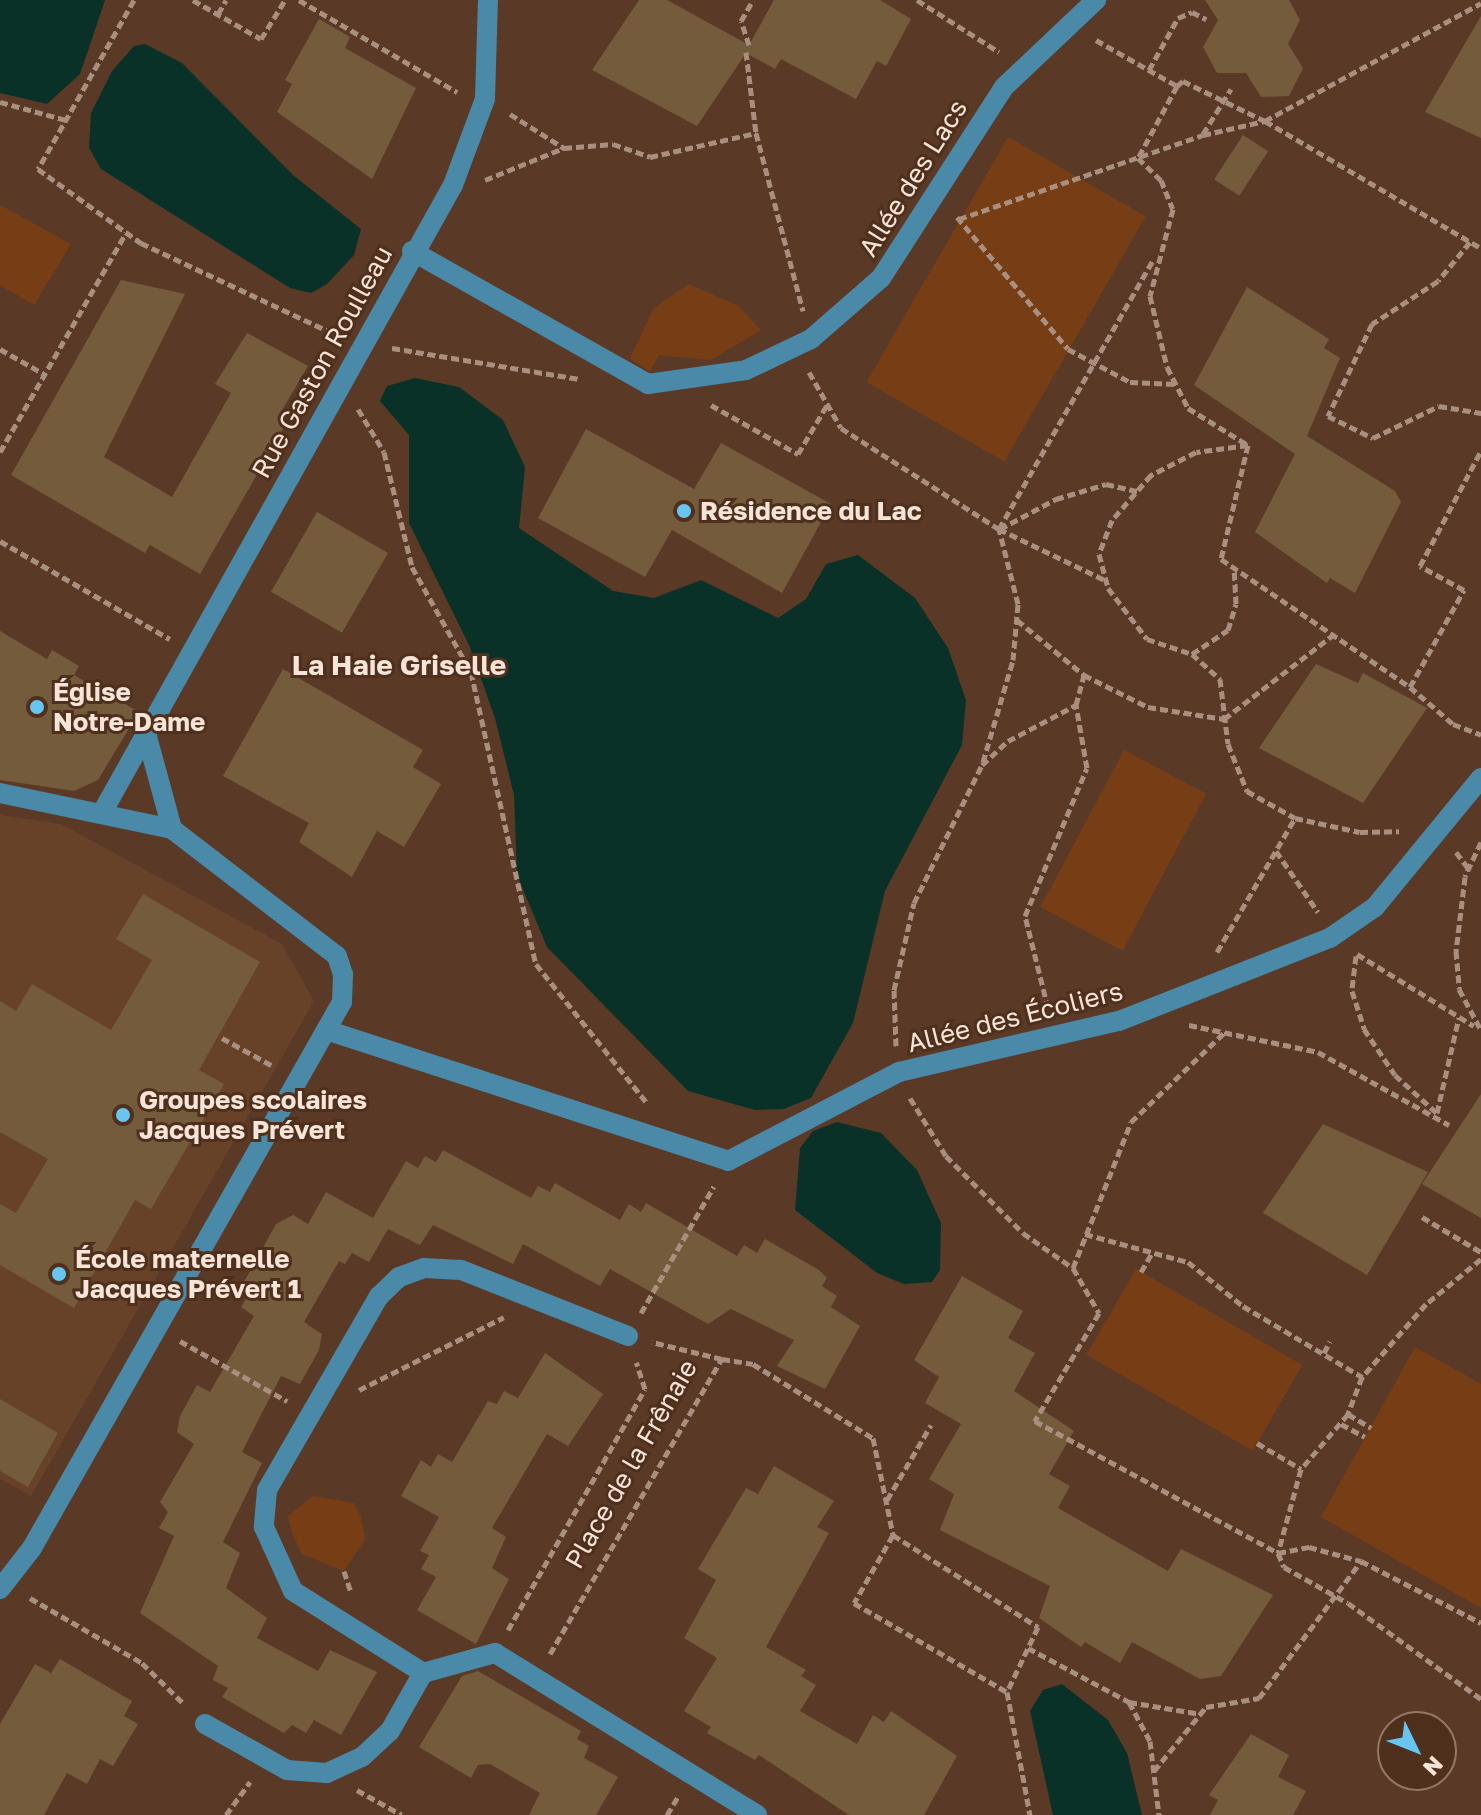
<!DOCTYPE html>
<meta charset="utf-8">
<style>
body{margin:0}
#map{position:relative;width:1481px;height:1815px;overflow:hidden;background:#5a3a27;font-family:"Golos Text",sans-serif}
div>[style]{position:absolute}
.built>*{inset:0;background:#684129}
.green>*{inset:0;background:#773e16;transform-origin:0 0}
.water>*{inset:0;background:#0a3127}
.building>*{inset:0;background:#745b3c;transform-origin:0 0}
.path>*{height:5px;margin-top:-2.5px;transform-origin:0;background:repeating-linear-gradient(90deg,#a98f80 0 8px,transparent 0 12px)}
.minor>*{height:20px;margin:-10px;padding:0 10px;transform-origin:10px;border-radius:10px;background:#4a89a8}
.dots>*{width:22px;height:22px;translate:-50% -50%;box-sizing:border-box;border:4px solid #4f301c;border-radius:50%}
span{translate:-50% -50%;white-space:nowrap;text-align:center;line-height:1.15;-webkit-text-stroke:6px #4f301c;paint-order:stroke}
.street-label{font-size:26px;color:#f9e4d9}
.poi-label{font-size:26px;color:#f9e4d9;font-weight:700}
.left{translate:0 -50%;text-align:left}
.neighbourhood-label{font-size:28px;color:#f9e4d9;font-weight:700}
.north{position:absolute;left:1377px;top:1711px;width:80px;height:80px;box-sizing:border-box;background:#4f301c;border:2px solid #937868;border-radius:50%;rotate:133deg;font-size:22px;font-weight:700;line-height:32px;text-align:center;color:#f9e4d9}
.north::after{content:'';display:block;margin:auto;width:28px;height:36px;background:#68c4f0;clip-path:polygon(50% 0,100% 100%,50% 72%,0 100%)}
</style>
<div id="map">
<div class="built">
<div style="clip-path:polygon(0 815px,61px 824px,282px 944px,314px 1001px,31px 1496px,0 1479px)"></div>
</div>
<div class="green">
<div style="left:1008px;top:137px;width:159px;height:283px;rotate:30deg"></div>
<div style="clip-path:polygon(0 205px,71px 244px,34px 305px,0 285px)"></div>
<div style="clip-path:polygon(688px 284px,737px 305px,761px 330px,711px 360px,659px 355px,650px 371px,630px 359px,653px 309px)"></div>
<div style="left:1124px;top:750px;width:93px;height:178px;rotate:28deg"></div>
<div style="left:1136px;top:1269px;width:192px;height:99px;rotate:30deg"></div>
<div style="clip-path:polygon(1415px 1347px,1481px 1384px,1481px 1608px,1321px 1517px)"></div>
<div style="clip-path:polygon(313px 1496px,354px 1503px,361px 1518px,365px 1539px,344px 1571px,302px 1554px,293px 1536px,288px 1516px)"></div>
</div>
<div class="water">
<div style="clip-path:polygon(0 0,105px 0,80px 74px,47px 104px,0 93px)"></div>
<div style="clip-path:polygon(145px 44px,182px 63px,293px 175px,361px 229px,354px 255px,327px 284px,311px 293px,290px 288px,101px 169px,89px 148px,91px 113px,112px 71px,134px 46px)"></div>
<div style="clip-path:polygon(415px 378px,459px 387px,503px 420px,525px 467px,519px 528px,613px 591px,654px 598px,701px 580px,778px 618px,806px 599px,826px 564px,858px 555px,915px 598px,948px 648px,966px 700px,962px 745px,885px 891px,853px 1023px,811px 1098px,784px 1109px,755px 1110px,688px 1091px,547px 947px,517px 875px,514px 795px,495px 718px,469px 645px,409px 523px,409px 435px,380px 401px,387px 386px)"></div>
<div style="clip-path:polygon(837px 1122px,881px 1133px,917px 1170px,941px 1223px,940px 1270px,932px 1282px,904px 1284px,877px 1273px,795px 1210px,800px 1148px,813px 1131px)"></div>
<div style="clip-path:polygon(1062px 1684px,1108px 1720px,1127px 1753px,1142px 1815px,1053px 1815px,1030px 1711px,1043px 1690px)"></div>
</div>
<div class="building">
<div style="clip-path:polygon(639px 0,667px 0,749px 45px,774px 0,880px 0,911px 19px,886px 66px,877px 61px,856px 99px,781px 59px,775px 69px,746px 53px,697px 126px,592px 70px)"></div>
<div style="clip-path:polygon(1205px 0,1289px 0,1300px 20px,1288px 44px,1303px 68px,1289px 96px,1261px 97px,1246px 73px,1217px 73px,1203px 47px,1218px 20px)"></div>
<div style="clip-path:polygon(1481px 16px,1481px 138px,1425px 112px)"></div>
<div style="clip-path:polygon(319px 19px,350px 37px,345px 48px,416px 88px,372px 179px,277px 112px,292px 84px,285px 80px)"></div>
<div style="left:1243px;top:135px;width:30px;height:53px;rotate:33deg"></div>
<div style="clip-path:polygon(121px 280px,185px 294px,104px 457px,172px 497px,231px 393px,215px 384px,247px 333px,308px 366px,278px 417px,287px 422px,200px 574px,150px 545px,145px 553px,11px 475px)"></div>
<div style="clip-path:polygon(1247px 287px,1329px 339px,1324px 348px,1340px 358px,1307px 436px,1395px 491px,1401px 502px,1355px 593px,1330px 578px,1327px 583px,1255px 532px,1295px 454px,1194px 385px)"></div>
<div style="clip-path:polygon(586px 429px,694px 489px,721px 443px,831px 504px,782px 593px,672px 530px,645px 577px,538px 518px)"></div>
<div style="left:317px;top:512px;width:82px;height:92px;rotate:30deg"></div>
<div style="clip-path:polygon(0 631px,47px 659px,52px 650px,79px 666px,74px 675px,139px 712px,98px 780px,74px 791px,0 780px)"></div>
<div style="clip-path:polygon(1316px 664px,1358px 683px,1363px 673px,1427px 708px,1363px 803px,1259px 748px)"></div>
<div style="clip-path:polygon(283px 669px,423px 750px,413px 767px,441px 784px,404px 847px,377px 831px,352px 877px,299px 842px,309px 823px,223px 776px)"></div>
<div style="clip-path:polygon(143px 894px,260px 962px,199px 1070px,224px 1084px,151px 1209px,135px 1200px,74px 1308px,0 1265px,0 1204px,16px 1213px,48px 1159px,0 1132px,0 1001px,16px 1011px,32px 984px,111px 1030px,152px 960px,116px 939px)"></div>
<div style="clip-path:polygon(1481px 1094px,1481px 1218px,1422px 1184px)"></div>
<div style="clip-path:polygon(1323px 1124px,1428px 1172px,1367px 1275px,1263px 1213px)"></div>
<div style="clip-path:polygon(443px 1150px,531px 1198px,538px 1186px,550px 1192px,555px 1183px,620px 1220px,629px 1204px,641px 1212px,646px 1203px,737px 1256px,744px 1245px,757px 1253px,765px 1239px,819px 1270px,827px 1278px,822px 1286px,837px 1296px,831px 1307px,860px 1326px,825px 1389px,777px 1366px,794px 1340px,731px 1309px,708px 1324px,610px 1269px,600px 1286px,523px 1244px,513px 1264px,433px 1225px,420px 1245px,388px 1229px,369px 1262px,352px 1253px,345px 1264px,339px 1261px,304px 1322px,322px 1334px,319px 1350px,300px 1384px,281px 1376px,242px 1452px,262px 1463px,223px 1542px,240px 1553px,226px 1588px,267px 1618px,257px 1638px,318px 1671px,330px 1650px,377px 1672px,341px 1735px,314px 1720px,306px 1733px,292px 1725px,284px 1733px,222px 1697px,228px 1688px,213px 1680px,218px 1666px,140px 1613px,174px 1536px,159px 1528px,168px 1512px,160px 1502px,194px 1444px,177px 1432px,180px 1416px,197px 1385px,210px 1392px,254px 1316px,241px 1307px,249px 1294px,240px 1289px,276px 1224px,293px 1215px,308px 1224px,326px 1192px,373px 1218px,406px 1161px,418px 1168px,425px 1156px,436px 1162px)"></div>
<div style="clip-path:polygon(962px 1276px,1023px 1311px,1008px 1338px,1035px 1353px,1014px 1391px,1074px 1431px,1049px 1474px,1070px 1486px,1058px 1508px,1168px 1571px,1181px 1549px,1273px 1595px,1221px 1676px,1200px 1679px,1132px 1642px,1120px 1663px,1085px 1642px,1081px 1647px,1039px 1618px,1050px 1586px,940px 1530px,954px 1494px,929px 1479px,961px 1424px,925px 1403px,939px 1377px,914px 1360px)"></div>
<div style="clip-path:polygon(545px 1353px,603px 1394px,568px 1446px,547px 1434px,492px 1528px,506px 1537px,492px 1568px,509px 1579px,476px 1644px,417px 1610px,436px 1577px,421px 1569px,429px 1555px,420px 1551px,439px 1517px,401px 1496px,421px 1460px,431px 1467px,438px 1454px,452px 1462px,488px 1401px,497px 1404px,504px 1391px,518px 1398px)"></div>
<div style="clip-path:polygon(0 1399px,58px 1433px,28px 1487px,0 1471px)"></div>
<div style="clip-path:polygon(774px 1466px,834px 1501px,817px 1527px,829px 1533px,766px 1647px,806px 1670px,801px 1676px,816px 1685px,800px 1711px,857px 1744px,873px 1715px,884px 1722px,891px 1711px,957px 1756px,924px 1815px,849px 1815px,759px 1755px,755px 1760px,707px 1733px,711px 1727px,684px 1711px,717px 1658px,684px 1638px,716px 1580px,698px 1569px,746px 1488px,758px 1494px)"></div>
<div style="clip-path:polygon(60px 1659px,132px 1701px,124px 1716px,138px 1724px,113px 1766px,100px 1759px,87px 1784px,67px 1773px,44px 1815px,0 1815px,0 1724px,35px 1664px,51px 1673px)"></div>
<div style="clip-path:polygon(478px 1671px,581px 1731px,577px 1739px,589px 1746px,584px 1758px,618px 1777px,596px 1815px,529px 1815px,540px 1793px,490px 1764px,478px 1765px,471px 1778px,419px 1747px,462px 1676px)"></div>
<div style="clip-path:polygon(1251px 1734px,1289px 1755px,1278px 1777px,1306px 1791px,1293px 1815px,1210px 1815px,1218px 1800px,1209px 1795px)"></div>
</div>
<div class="path">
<div style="left:134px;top:0;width:194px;rotate:119.6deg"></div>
<div style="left:38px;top:169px;width:127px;rotate:35.7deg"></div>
<div style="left:141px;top:243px;width:219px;rotate:25.2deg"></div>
<div style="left:193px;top:0;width:78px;rotate:29.8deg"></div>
<div style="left:261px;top:39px;width:46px;rotate:-58.4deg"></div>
<div style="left:299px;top:0;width:183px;rotate:30.2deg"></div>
<div style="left:917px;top:0;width:97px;rotate:32.4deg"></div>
<div style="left:218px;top:14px;width:16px;rotate:-60deg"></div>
<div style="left:1096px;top:40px;width:93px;rotate:29.6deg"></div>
<div style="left:1177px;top:86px;width:8px;rotate:-40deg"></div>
<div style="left:1183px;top:81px;width:91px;rotate:26deg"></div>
<div style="left:1265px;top:121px;width:251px;rotate:30.5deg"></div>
<div style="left:749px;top:45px;width:25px;rotate:-108deg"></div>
<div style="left:741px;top:21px;width:24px;rotate:-60deg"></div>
<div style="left:746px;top:52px;width:82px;rotate:83deg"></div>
<div style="left:756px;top:133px;width:184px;rotate:75.2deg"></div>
<div style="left:1149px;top:70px;width:60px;rotate:-60.9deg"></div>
<div style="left:1178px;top:18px;width:15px;rotate:-23deg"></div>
<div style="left:1192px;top:12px;width:16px;rotate:27deg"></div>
<div style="left:1177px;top:86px;width:82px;rotate:118.4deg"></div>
<div style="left:1138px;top:158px;width:32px;rotate:44deg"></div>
<div style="left:1161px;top:180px;width:31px;rotate:68deg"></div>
<div style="left:1173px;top:209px;width:90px;rotate:104.8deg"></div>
<div style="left:1150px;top:296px;width:73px;rotate:76.5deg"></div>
<div style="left:1167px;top:367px;width:46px;rotate:62.9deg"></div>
<div style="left:1188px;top:408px;width:70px;rotate:31.7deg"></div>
<div style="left:1248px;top:445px;width:52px;rotate:172.3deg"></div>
<div style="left:1196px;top:452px;width:51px;rotate:152.9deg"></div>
<div style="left:1151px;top:475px;width:60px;rotate:130.9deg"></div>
<div style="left:1112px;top:520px;width:36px;rotate:111deg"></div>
<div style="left:1099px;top:554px;width:35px;rotate:75deg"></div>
<div style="left:1108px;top:588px;width:64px;rotate:52.6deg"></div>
<div style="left:1147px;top:639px;width:47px;rotate:18.4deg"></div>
<div style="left:1192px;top:654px;width:38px;rotate:42deg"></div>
<div style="left:1220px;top:679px;width:65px;rotate:83deg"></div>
<div style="left:1228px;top:744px;width:51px;rotate:68deg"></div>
<div style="left:1247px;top:791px;width:55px;rotate:29.4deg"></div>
<div style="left:1295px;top:818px;width:66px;rotate:12.2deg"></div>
<div style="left:1360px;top:832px;width:39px;rotate:-1deg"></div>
<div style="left:0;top:102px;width:68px;rotate:15.3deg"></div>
<div style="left:510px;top:114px;width:64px;rotate:32.2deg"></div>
<div style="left:1203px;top:134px;width:53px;rotate:-58.1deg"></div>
<div style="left:485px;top:180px;width:85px;rotate:-22.1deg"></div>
<div style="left:564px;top:148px;width:49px;rotate:-4.7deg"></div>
<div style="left:613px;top:144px;width:39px;rotate:19deg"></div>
<div style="left:650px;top:157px;width:109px;rotate:-12.8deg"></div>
<div style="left:957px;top:217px;width:172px;rotate:49.9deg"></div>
<div style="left:1068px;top:349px;width:70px;rotate:28deg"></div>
<div style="left:1130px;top:382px;width:46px;rotate:2.5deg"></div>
<div style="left:959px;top:219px;width:258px;rotate:-19deg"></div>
<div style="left:1203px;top:135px;width:64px;rotate:-12.7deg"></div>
<div style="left:1265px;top:121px;width:246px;rotate:-28.6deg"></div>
<div style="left:1470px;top:242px;width:50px;rotate:129.4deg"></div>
<div style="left:1438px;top:281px;width:79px;rotate:146.9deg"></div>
<div style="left:1372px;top:324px;width:102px;rotate:115.6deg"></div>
<div style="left:1328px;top:416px;width:50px;rotate:26.1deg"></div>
<div style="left:1373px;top:438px;width:73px;rotate:-25.9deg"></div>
<div style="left:1439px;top:406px;width:43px;rotate:9.5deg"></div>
<div style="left:392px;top:348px;width:190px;rotate:9.4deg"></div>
<div style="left:0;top:349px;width:51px;rotate:29.6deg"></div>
<div style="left:809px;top:372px;width:64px;rotate:60.3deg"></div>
<div style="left:841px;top:428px;width:188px;rotate:32.6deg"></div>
<div style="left:999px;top:529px;width:118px;rotate:25.7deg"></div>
<div style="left:711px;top:405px;width:100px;rotate:29.4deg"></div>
<div style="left:798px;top:454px;width:57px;rotate:-59.4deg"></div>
<div style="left:358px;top:409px;width:50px;rotate:58.8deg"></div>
<div style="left:384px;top:452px;width:118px;rotate:76.3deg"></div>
<div style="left:412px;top:567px;width:120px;rotate:60.7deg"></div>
<div style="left:471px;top:672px;width:299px;rotate:77.5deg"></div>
<div style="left:536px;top:964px;width:178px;rotate:51.4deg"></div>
<div style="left:1248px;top:445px;width:117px;rotate:103.3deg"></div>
<div style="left:1221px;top:559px;width:228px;rotate:34.1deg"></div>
<div style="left:1410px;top:687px;width:111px;rotate:-60.9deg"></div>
<div style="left:1464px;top:590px;width:50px;rotate:-151.4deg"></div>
<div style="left:1420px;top:566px;width:130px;rotate:-62.1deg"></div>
<div style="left:0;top:452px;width:253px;rotate:-60.1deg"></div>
<div style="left:1000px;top:529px;width:64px;rotate:-28.2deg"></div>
<div style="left:1056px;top:499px;width:52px;rotate:-16.7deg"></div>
<div style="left:1106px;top:484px;width:32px;rotate:13deg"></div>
<div style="left:0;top:541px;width:196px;rotate:30deg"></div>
<div style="left:1017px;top:620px;width:87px;rotate:39.4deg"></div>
<div style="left:1192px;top:654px;width:43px;rotate:-33.7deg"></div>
<div style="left:1228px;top:630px;width:27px;rotate:-73deg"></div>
<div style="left:1236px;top:604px;width:36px;rotate:-93deg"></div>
<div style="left:1410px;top:687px;width:57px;rotate:40.7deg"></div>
<div style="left:1453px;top:724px;width:30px;rotate:21deg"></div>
<div style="left:983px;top:762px;width:106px;rotate:-73.6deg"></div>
<div style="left:1013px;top:660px;width:56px;rotate:-84.9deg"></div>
<div style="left:1018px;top:604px;width:77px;rotate:-104.2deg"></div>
<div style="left:999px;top:529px;width:310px;rotate:-60.2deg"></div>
<div style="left:1481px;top:842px;width:38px;rotate:115deg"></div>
<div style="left:1465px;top:877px;width:75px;rotate:96.9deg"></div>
<div style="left:1456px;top:951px;width:38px;rotate:85deg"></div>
<div style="left:1459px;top:989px;width:47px;rotate:61.8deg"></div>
<div style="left:1276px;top:851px;width:74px;rotate:55.5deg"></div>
<div style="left:1456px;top:852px;width:20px;rotate:53deg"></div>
<div style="left:1217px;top:952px;width:155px;rotate:-59.8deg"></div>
<div style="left:1357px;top:954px;width:137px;rotate:31.6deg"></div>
<div style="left:1356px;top:956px;width:35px;rotate:97deg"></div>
<div style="left:1352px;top:991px;width:40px;rotate:72deg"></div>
<div style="left:1364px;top:1029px;width:55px;rotate:56deg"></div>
<div style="left:1395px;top:1075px;width:59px;rotate:42.3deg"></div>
<div style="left:1048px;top:1008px;width:95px;rotate:-104deg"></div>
<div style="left:1025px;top:916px;width:160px;rotate:-67.3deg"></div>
<div style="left:1087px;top:768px;width:64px;rotate:-99.9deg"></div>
<div style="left:1189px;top:1025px;width:132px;rotate:11.8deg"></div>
<div style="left:1318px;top:1052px;width:150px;rotate:29.1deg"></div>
<div style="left:222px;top:1038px;width:58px;rotate:28.8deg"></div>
<div style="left:896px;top:1046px;width:56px;rotate:-92deg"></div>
<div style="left:894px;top:990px;width:89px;rotate:-77.1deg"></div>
<div style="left:914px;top:903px;width:154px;rotate:-63.8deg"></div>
<div style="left:982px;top:765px;width:35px;rotate:-43deg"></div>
<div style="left:1008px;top:741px;width:77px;rotate:-27.9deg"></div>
<div style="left:1076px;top:705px;width:31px;rotate:-75deg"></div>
<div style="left:1084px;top:675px;width:72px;rotate:26.6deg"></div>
<div style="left:1148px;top:707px;width:77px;rotate:9deg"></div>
<div style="left:1224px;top:719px;width:138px;rotate:-37.6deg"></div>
<div style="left:910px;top:1098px;width:68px;rotate:58.2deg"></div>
<div style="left:946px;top:1156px;width:109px;rotate:45deg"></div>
<div style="left:1023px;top:1233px;width:61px;rotate:35deg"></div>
<div style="left:1073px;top:1268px;width:52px;rotate:60deg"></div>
<div style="left:1099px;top:1313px;width:126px;rotate:120.7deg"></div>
<div style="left:1035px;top:1421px;width:277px;rotate:28.5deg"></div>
<div style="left:1278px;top:1553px;width:32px;rotate:-11deg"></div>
<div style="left:1309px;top:1547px;width:54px;rotate:15.1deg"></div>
<div style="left:1361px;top:1561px;width:135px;rotate:27.3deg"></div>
<div style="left:1437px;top:1113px;width:98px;rotate:-77.1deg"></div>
<div style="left:1422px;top:1217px;width:69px;rotate:30.7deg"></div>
<div style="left:1085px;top:1234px;width:107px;rotate:15.2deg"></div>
<div style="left:1188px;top:1262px;width:70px;rotate:38.7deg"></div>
<div style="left:1243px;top:1306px;width:139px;rotate:30.8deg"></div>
<div style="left:1481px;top:1259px;width:71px;rotate:140.7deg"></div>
<div style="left:1426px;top:1304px;width:97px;rotate:131.2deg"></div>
<div style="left:1362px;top:1377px;width:40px;rotate:111deg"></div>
<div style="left:1348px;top:1414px;width:72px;rotate:130.5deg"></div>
<div style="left:1301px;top:1469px;width:87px;rotate:105.3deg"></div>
<div style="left:1278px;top:1553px;width:15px;rotate:67deg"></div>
<div style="left:1284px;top:1567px;width:73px;rotate:29.4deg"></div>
<div style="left:1348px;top:1603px;width:164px;rotate:35.8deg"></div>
<div style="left:1073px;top:1268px;width:157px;rotate:-68.3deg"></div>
<div style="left:1131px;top:1122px;width:132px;rotate:-43.8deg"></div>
<div style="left:1141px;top:1272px;width:24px;rotate:-60deg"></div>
<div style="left:641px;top:1313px;width:146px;rotate:-60.1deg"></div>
<div style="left:180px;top:1341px;width:123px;rotate:29.3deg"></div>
<div style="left:1324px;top:1353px;width:13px;rotate:-63deg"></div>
<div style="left:722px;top:1359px;width:31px;rotate:9deg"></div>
<div style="left:753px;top:1364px;width:141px;rotate:31.7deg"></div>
<div style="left:873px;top:1438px;width:99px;rotate:78.3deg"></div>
<div style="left:893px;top:1535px;width:78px;rotate:119.8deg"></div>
<div style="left:854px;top:1603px;width:177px;rotate:30.2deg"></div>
<div style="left:1007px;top:1692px;width:125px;rotate:79.4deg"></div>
<div style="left:359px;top:1390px;width:162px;rotate:-26.7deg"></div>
<div style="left:1348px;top:1414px;width:27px;rotate:31deg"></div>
<div style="left:1341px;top:1424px;width:27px;rotate:28deg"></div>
<div style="left:1257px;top:1443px;width:51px;rotate:30.6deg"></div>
<div style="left:887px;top:1500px;width:87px;rotate:-59.6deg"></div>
<div style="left:893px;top:1535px;width:172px;rotate:32.4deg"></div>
<div style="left:1038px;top:1627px;width:72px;rotate:115.5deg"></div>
<div style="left:344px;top:1571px;width:22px;rotate:72deg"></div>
<div style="left:30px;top:1598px;width:129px;rotate:30.1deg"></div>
<div style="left:142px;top:1663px;width:60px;rotate:44.3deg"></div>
<div style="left:508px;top:1630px;width:277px;rotate:-60.4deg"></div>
<div style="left:645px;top:1389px;width:28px;rotate:-108deg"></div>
<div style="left:1028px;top:1648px;width:115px;rotate:28.1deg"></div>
<div style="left:1129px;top:1702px;width:44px;rotate:61.7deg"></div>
<div style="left:1150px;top:1741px;width:75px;rotate:83.1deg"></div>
<div style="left:550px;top:1654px;width:341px;rotate:-59.8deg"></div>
<div style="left:722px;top:1359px;width:72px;rotate:-166.3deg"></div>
<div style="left:1129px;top:1702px;width:73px;rotate:9.5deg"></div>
<div style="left:1154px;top:1771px;width:82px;rotate:-50.9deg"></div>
<div style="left:1206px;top:1707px;width:54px;rotate:-9.6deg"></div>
<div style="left:1259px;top:1698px;width:171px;rotate:-53.3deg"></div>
<div style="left:357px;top:1790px;width:51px;rotate:29.1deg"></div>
<div style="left:226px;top:1815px;width:41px;rotate:-54deg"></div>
<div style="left:667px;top:1815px;width:21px;rotate:-59deg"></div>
</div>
<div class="minor">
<div style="left:412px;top:251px;width:271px;rotate:29.4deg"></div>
<div style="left:648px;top:384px;width:99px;rotate:-8.1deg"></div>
<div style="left:746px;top:370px;width:72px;rotate:-25.5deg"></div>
<div style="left:811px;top:339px;width:93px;rotate:-41.1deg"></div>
<div style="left:881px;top:278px;width:227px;rotate:-57.2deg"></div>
<div style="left:1004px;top:87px;width:127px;rotate:-43.4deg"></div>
<div style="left:146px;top:733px;width:99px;rotate:74.8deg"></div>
<div style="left:0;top:793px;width:176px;rotate:11.8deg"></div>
<div style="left:172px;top:829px;width:208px;rotate:37.6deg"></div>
<div style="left:337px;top:956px;width:19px;rotate:72deg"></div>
<div style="left:343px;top:974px;width:28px;rotate:92deg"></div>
<div style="left:342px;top:1002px;width:628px;rotate:119.59deg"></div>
<div style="left:32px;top:1548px;width:52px;rotate:128deg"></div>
<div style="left:103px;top:811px;width:717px;rotate:-60.79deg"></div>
<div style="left:453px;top:185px;width:92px;rotate:-69.6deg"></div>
<div style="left:485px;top:99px;width:99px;rotate:-88.3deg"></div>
<div style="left:326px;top:1030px;width:423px;rotate:18deg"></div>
<div style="left:728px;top:1161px;width:193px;rotate:-27.5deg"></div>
<div style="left:899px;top:1072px;width:226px;rotate:-13.1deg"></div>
<div style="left:1119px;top:1021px;width:227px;rotate:-21.5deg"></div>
<div style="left:1330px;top:938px;width:55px;rotate:-34.6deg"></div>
<div style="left:1375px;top:907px;width:167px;rotate:-50.6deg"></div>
<div style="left:628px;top:1336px;width:180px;rotate:-158.4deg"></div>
<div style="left:461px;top:1270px;width:37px;rotate:-177deg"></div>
<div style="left:424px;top:1268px;width:27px;rotate:160deg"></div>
<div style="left:399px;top:1277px;width:28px;rotate:136deg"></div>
<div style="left:379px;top:1296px;width:224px;rotate:120deg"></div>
<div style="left:267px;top:1490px;width:37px;rotate:95deg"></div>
<div style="left:264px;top:1527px;width:70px;rotate:65.6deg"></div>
<div style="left:293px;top:1591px;width:154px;rotate:32.2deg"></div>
<div style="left:423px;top:1673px;width:75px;rotate:-15.5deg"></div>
<div style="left:495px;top:1653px;width:308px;rotate:31.7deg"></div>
<div style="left:205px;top:1724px;width:94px;rotate:29.3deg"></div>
<div style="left:287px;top:1770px;width:40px;rotate:4.3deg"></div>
<div style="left:327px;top:1773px;width:38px;rotate:-25deg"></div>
<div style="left:362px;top:1757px;width:38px;rotate:-43deg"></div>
<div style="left:390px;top:1731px;width:67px;rotate:-60.4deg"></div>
</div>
<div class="dots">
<div style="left:684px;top:511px;background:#68c4f0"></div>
<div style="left:37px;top:707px;background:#68c4f0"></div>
<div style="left:123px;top:1115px;background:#68c4f0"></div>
<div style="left:59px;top:1274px;background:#68c4f0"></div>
</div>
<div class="street-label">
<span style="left:913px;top:178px;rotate:-58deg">Allée des Lacs</span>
<span style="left:322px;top:362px;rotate:-61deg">Rue Gaston Roulleau</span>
<span style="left:1015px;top:1017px;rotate:-14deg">Allée des Écoliers</span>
<span style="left:631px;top:1464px;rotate:-60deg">Place de la Frênaie</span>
</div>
<div class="poi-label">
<span class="left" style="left:700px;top:511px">Résidence du Lac</span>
<span class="left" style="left:53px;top:707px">Église<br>Notre-Dame</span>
<span class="left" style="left:139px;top:1115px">Groupes scolaires<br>Jacques Prévert</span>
<span class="left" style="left:75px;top:1274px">École maternelle<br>Jacques Prévert 1</span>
</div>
<div class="neighbourhood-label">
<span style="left:399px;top:665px">La Haie Griselle</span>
</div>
<div class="north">N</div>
</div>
